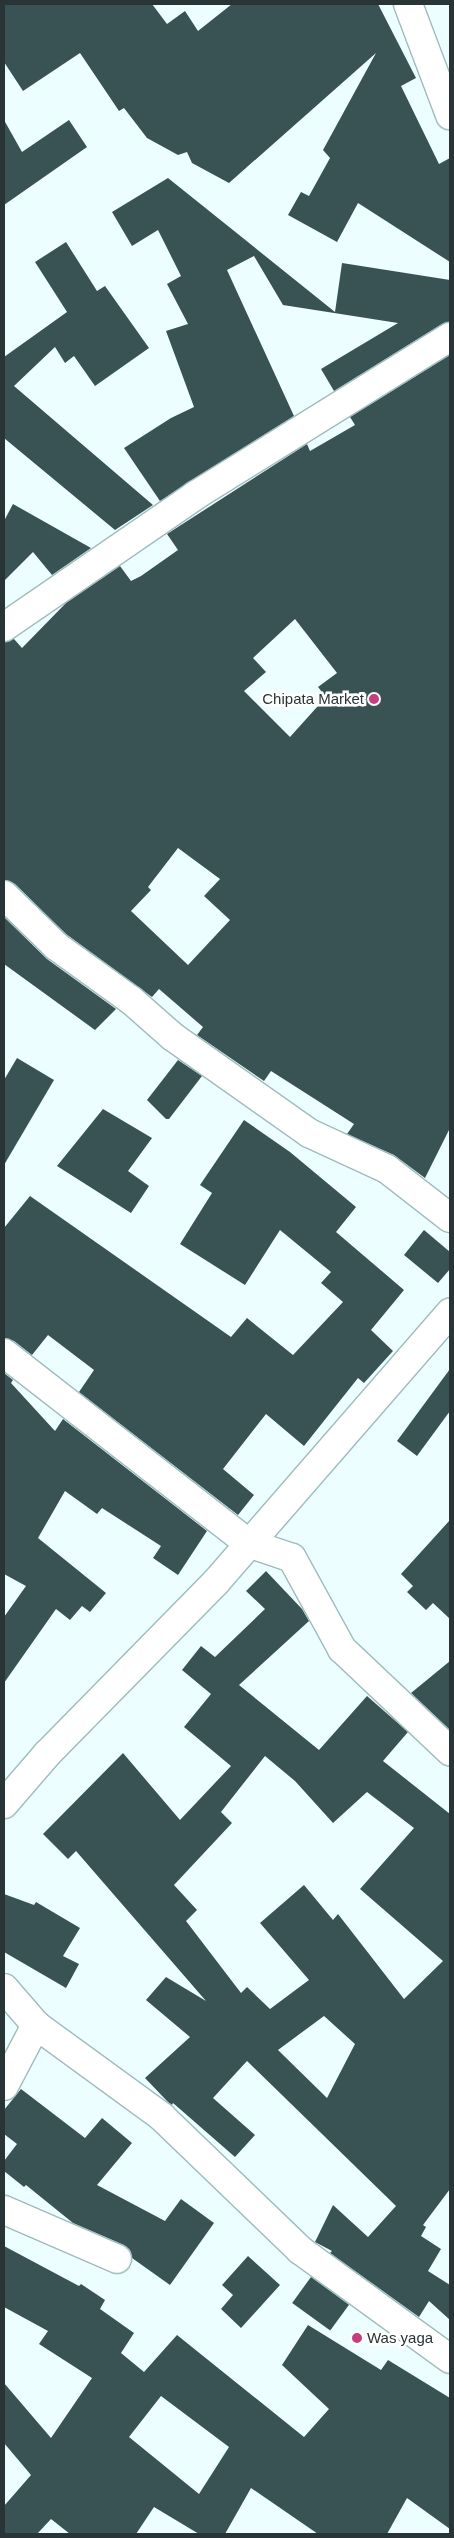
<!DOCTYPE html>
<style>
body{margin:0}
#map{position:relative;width:454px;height:2538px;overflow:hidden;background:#ecfeff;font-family:Helvetica,sans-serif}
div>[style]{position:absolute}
.building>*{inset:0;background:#395354;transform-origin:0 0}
.roads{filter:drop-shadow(1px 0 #9ebbbc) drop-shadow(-1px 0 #9ebbbc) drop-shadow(0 1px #9ebbbc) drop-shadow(0 -1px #9ebbbc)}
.minor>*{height:28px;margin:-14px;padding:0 14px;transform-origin:14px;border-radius:14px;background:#fff}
.tertiary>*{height:28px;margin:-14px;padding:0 14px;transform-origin:14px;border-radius:14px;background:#fff}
.dots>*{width:14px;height:14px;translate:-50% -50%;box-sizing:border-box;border:2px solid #fff;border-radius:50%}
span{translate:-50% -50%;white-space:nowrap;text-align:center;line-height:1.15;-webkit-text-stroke:5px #fff;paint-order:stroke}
.poi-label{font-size:15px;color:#283435}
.right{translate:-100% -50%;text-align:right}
.left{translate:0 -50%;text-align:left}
.frame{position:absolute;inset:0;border:5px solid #283435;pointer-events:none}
</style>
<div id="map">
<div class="building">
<div style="clip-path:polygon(4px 4px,152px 4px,167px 24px,185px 11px,198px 31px,232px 4px,378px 4px,416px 78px,401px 86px,439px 164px,450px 158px,450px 262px,358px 203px,337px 242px,288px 215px,301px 192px,309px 196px,330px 158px,323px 150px,376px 53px,229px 183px,192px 163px,187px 152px,178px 155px,147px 138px,124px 108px,119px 111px,80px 53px,23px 91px,4px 62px)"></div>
<div style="clip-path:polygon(4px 120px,22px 152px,69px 120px,87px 147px,4px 205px)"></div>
<div style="clip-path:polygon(168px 178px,335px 312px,342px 263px,450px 280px,450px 322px,442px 324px,334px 391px,321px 369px,398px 323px,283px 305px,254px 256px,227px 270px,294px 416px,160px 501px,124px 448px,171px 418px,194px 407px,166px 331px,188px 324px,167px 284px,181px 276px,158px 230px,132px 246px,112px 212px)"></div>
<div style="clip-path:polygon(66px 242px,97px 291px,105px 286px,149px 348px,95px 386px,74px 356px,65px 363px,55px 347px,14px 386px,153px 505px,115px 530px,4px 438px,4px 357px,67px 312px,35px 262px)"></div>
<div style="clip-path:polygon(evenodd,450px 355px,450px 1128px,425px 1178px,394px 1155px,347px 1134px,354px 1124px,271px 1071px,264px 1081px,197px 1035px,203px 1027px,159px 989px,152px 997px,66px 934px,15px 884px,4px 880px,4px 642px,14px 639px,22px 648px,66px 603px,120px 566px,131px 581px,141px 576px,178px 550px,167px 534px,307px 444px,310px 451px,355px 425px,350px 417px,450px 355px,295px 619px,337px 673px,318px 687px,326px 697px,290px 737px,244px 691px,266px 672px,253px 658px,295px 619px,450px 355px,178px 848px,220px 879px,204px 896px,230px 920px,188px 965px,131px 911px,151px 890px,148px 887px,178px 848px)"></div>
<div style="clip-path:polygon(13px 504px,91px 548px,52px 575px,33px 552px,4px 581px,4px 521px)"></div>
<div style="clip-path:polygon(4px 917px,47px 959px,116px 1009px,95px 1030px,4px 964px)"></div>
<div style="clip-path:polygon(17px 1058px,54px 1080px,4px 1165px,4px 1080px)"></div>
<div style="clip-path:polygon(178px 1060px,202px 1076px,169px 1119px,166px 1119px,147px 1100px)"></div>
<div style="clip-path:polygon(103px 1109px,152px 1138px,128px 1171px,149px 1186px,131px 1213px,57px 1166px)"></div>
<div style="clip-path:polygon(244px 1120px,290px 1152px,356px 1207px,336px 1232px,404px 1290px,371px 1330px,393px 1351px,364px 1383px,358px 1378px,304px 1446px,266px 1414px,223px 1469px,254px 1495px,238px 1515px,79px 1392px,94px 1370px,48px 1335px,32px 1355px,14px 1341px,4px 1338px,4px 1228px,30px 1196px,231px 1337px,247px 1318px,293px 1355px,343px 1302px,321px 1283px,331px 1272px,280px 1230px,245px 1285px,180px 1244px,212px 1193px,200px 1185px)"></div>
<div style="clip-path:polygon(424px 1230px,450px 1252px,450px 1269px,438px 1283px,404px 1255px)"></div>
<div style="clip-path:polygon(450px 1369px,450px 1411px,417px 1456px,397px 1441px)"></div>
<div style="clip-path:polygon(4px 1373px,13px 1380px,11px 1383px,55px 1431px,63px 1419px,207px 1531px,178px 1575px,153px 1558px,161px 1546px,102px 1508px,97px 1514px,65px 1491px,38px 1538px,106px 1593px,90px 1612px,82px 1606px,70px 1620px,56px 1609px,4px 1683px,4px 1617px,26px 1586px,4px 1574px)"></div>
<div style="clip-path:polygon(450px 1520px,450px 1619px,433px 1603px,426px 1610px,407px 1592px,413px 1586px,401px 1574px)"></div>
<div style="clip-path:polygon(evenodd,266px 1571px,302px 1609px,309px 1621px,239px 1685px,319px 1750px,367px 1696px,408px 1732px,383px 1761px,450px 1814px,450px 2189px,423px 2225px,426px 2227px,421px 2236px,441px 2249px,428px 2271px,450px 2285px,450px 2320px,429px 2301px,419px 2317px,330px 2253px,332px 2251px,315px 2242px,333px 2205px,368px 2237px,396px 2206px,247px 2061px,213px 2098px,255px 2135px,235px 2157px,173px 2103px,172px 2105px,168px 2102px,145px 2078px,190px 2037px,146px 2000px,166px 1977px,206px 2001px,76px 1851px,68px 1859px,43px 1834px,123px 1753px,180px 1820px,231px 1766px,184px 1727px,211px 1694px,182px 1670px,201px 1646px,215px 1657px,265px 1609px,246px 1591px,266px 1571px,265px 1756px,295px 1781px,333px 1823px,367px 1792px,414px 1828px,360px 1889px,443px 1961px,404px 1999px,338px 1914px,333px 1920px,304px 1885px,260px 1923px,309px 1980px,270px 2009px,247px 1987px,241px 1993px,186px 1921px,197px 1910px,174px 1885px,232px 1823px,221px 1812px,265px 1756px,266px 1571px,324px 2016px,355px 2044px,327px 2098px,278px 2050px,324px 2016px)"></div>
<div style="clip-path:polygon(450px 1661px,450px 1730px,411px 1693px)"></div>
<div style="clip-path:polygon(4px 1894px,34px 1905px,36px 1902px,80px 1928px,63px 1956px,79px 1964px,66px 1988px,4px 1952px)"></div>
<div style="clip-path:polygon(21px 2089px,85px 2138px,102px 2118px,132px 2143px,97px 2185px,165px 2221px,181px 2199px,214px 2223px,170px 2285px,132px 2258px,130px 2250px,124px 2245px,73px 2223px,26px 2185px,24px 2187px,4px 2171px,4px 2161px,17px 2144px,4px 2134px,4px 2110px)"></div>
<div style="clip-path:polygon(evenodd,4px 2246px,79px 2286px,81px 2284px,105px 2300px,100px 2309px,134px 2333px,121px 2353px,144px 2372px,177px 2335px,304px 2437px,329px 2409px,282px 2365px,308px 2325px,381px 2370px,388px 2360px,450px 2398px,450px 2529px,407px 2498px,387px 2534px,318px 2534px,251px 2488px,225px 2534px,199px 2534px,154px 2507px,136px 2534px,70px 2534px,51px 2519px,37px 2534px,4px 2534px,4px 2506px,31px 2475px,4px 2443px,4px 2383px,51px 2438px,92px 2378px,39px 2344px,48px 2331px,4px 2307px,4px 2246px,161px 2396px,229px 2447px,199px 2494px,129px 2437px,161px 2396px)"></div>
<div style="clip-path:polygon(248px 2256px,280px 2285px,241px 2328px,221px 2309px,233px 2295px,222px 2285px)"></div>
<div style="left:311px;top:2277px;width:47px;height:32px;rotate:36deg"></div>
</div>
<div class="roads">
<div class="minor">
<div style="left:4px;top:627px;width:233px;rotate:-34.5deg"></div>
<div style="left:196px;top:495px;width:299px;rotate:-31.9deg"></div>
<div style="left:4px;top:895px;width:73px;rotate:44.4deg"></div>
<div style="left:56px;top:946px;width:92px;rotate:35.8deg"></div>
<div style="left:131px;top:1000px;width:56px;rotate:41.4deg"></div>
<div style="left:173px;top:1037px;width:166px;rotate:35.2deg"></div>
<div style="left:309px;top:1133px;width:86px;rotate:24.8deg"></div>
<div style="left:387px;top:1169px;width:80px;rotate:37.9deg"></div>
<div style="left:4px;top:1353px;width:309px;rotate:37.9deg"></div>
<div style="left:248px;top:1543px;width:46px;rotate:18.8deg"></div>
<div style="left:292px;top:1558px;width:104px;rotate:61.2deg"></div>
<div style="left:342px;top:1649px;width:149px;rotate:43.4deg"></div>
<div style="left:4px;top:1804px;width:66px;rotate:-49.3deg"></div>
<div style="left:47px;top:1754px;width:241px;rotate:-45.5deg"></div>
<div style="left:216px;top:1582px;width:357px;rotate:-49deg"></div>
<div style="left:4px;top:1988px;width:49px;rotate:49.1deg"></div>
<div style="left:36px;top:2025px;width:156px;rotate:36.1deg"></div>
<div style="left:162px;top:2117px;width:192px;rotate:43.9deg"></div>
<div style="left:300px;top:2250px;width:185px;rotate:36deg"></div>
<div style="left:4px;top:2086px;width:69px;rotate:-62.3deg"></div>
<div style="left:4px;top:2210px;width:123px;rotate:23.4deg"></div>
</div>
<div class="tertiary">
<div style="left:408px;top:4px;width:119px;rotate:69.3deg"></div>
</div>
</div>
<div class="dots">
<div style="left:374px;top:699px;background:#c53f7f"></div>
<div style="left:357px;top:2338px;background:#c53f7f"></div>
</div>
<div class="poi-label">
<span class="right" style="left:364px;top:699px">Chipata Market</span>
<span class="left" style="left:367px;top:2338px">Was yaga</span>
</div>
<div class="frame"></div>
</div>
